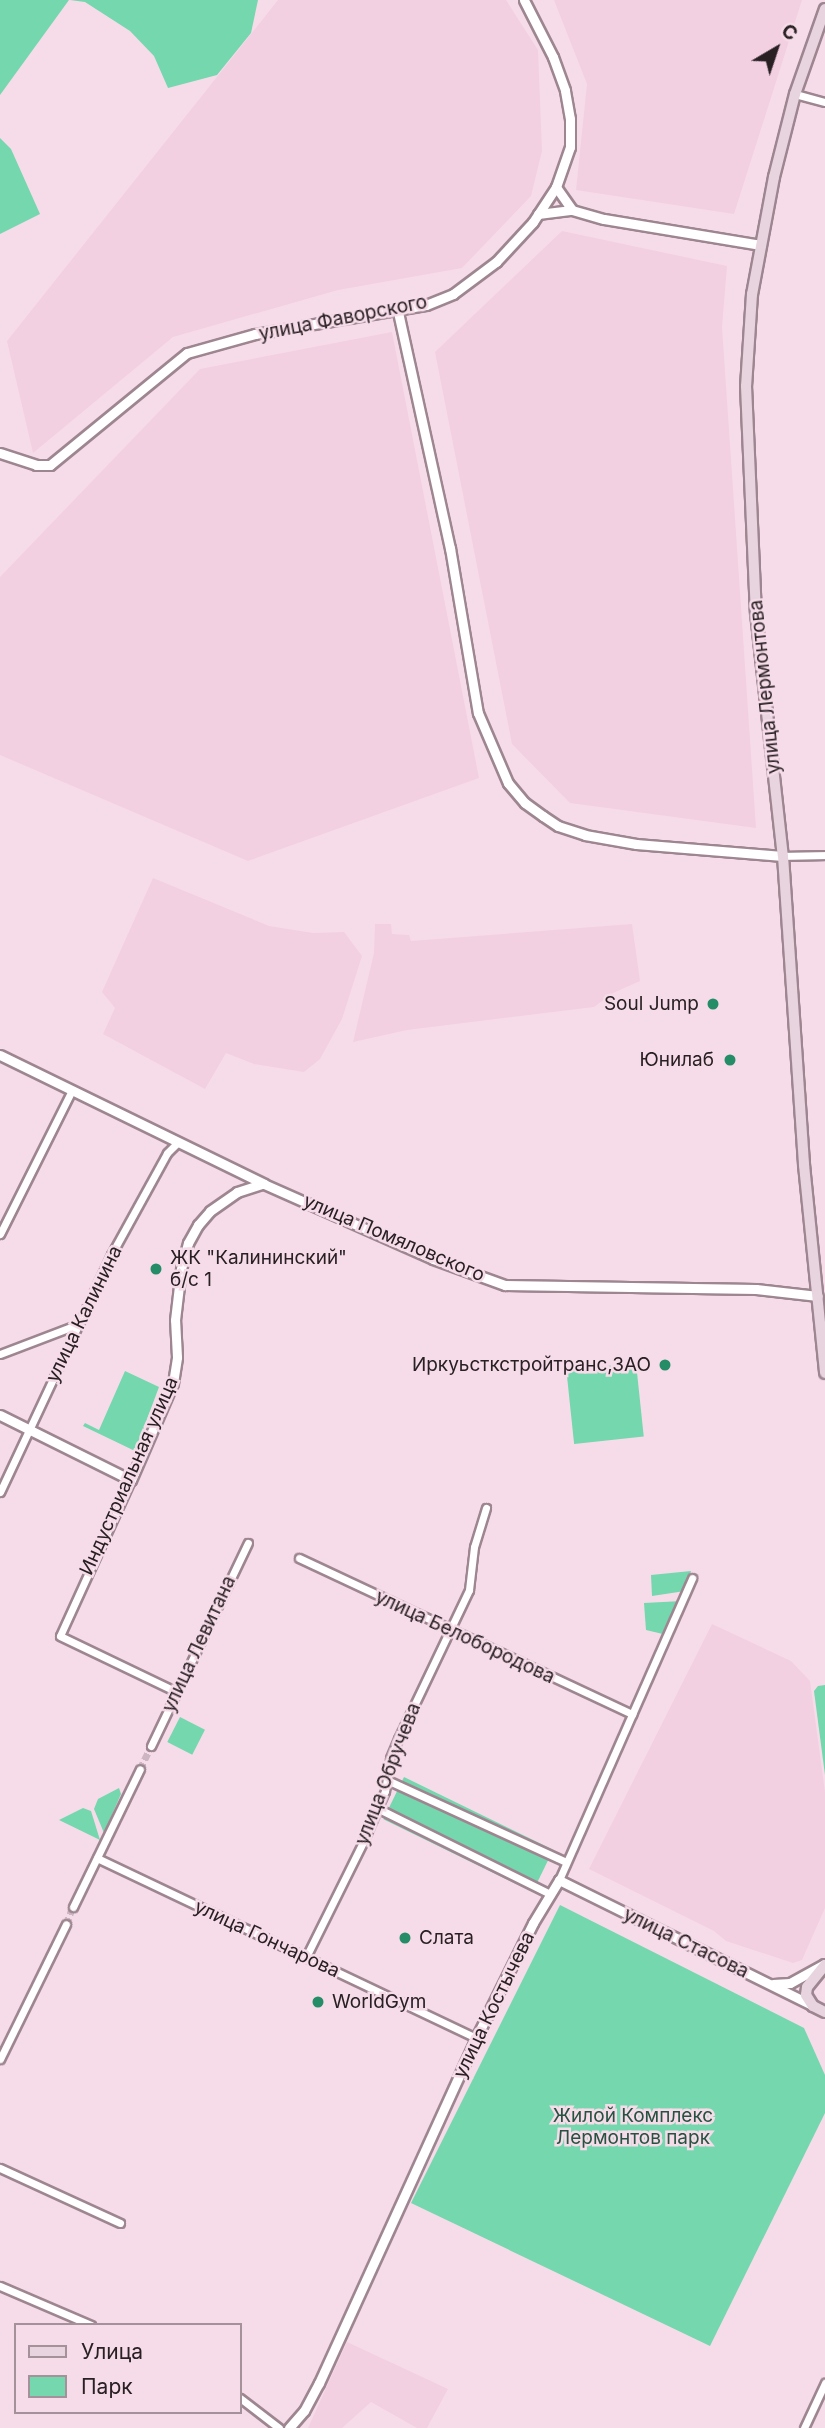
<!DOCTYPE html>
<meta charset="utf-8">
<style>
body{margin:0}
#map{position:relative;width:825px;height:2428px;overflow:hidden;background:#f6dce8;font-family:Inter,sans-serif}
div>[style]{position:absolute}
.built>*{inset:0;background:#f2d0e1}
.green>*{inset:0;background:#74d7ae;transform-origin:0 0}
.minor-tunnel>*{height:7px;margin-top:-3.5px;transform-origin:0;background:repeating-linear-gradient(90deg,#cdb6c1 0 7px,transparent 0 10.5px)}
.roads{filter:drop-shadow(2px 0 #9e8691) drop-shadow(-2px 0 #9e8691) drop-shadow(0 2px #9e8691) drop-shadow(0 -2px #9e8691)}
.minor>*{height:7px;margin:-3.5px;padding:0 3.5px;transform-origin:3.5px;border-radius:3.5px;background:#fff}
.tertiary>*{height:9px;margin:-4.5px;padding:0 4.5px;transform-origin:4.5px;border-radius:4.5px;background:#fff}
.secondary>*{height:10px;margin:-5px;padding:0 5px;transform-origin:5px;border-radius:5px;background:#e8d4df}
.dots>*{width:19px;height:19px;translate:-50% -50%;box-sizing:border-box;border:4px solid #f6dce8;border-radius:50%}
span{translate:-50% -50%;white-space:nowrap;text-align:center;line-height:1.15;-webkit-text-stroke:5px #f6dce8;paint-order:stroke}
.street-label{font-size:19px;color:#292024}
.poi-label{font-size:19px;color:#292024}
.right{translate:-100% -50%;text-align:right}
.left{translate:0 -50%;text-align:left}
.park-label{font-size:19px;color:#265341}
.legend{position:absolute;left:14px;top:2323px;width:228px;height:91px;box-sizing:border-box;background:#f6dce8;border:2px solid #a4919a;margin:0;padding:9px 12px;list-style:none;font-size:21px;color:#292024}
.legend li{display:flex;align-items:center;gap:14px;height:35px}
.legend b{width:35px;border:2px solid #a4919a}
.north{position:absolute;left:741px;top:14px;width:70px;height:70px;-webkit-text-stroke:5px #f6dce8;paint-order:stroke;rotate:39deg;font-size:19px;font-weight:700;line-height:28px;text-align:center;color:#292024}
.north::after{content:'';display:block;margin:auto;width:24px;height:32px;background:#292024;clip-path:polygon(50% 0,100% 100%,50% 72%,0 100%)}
</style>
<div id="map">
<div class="built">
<div style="clip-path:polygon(278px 0,506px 0,538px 50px,542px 151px,531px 196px,462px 268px,338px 290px,173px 337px,33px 453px,7px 341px)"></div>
<div style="clip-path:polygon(554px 0,802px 0,734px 214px,576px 190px,587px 84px)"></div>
<div style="clip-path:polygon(562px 231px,727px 266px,722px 327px,756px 828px,570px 803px,512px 744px,435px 352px)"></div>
<div style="clip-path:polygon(392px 332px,479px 778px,248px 861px,0 755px,0 577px,200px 369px)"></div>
<div style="clip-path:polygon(153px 878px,269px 926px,313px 933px,344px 932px,362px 956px,342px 1019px,320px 1059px,304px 1072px,254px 1064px,226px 1053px,205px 1089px,103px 1034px,115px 1008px,102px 992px)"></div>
<div style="clip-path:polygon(375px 924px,391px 924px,392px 934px,409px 935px,411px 941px,632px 924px,640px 981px,613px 993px,594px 1007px,407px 1030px,353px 1042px,374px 953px)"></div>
<div style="clip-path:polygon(712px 1624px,791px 1661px,810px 1681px,825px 1792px,825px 1908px,802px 1960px,793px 1963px,726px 1941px,714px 1931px,589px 1869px)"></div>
<div style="clip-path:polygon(347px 2342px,448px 2389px,427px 2428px,417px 2428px,371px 2402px,342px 2428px,308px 2428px)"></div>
</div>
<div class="green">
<div style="clip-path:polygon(0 0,69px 0,0 95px)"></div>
<div style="clip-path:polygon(70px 0,258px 0,251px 33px,217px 75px,168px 88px,154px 56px,130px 31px,85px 2px)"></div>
<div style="clip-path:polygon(0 138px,11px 149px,40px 214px,0 234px)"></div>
<div style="left:636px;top:1363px;width:74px;height:70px;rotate:84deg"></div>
<div style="clip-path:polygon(125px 1371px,159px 1387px,135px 1451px,83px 1426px,85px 1423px,99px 1430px)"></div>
<div style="clip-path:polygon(691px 1571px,685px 1591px,652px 1596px,651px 1575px)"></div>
<div style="clip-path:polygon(682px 1601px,667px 1635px,646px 1630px,644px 1603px)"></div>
<div style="clip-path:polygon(825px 1685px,825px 1775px,814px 1691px,818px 1686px)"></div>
<div style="left:180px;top:1717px;width:28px;height:28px;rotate:27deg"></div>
<div style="left:404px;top:1777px;width:166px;height:47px;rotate:26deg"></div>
<div style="clip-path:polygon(119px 1788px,121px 1794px,104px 1833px,94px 1809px,98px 1799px)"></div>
<div style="clip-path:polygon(83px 1808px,91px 1811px,100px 1840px,59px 1820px)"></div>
<div style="clip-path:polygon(560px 1905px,804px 2028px,825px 2075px,825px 2113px,710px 2346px,411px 2203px)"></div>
</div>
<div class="minor-tunnel">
<div style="left:140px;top:1769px;width:25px;rotate:-64deg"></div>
<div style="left:66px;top:1924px;width:18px;rotate:-68deg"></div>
</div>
<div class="roads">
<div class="minor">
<div style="left:795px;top:94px;width:31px;rotate:15deg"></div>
<div style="left:783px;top:856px;width:42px;rotate:-1.4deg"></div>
<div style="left:0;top:1234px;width:161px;rotate:-63.4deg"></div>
<div style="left:0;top:1354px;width:85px;rotate:-20.8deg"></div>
<div style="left:131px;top:1480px;width:171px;rotate:114.5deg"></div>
<div style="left:60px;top:1636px;width:127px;rotate:25.6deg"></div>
<div style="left:0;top:1492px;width:262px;rotate:-64.9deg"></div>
<div style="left:111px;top:1255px;width:116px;rotate:-61.2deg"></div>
<div style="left:167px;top:1153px;width:16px;rotate:-45deg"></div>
<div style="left:299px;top:1558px;width:368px;rotate:25.1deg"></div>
<div style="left:151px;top:1746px;width:225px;rotate:-64.5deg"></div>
<div style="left:387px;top:1780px;width:197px;rotate:24.6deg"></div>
<div style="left:377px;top:1808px;width:193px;rotate:26.4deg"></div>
<div style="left:97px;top:1858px;width:420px;rotate:25.4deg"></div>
<div style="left:559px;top:1880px;width:330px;rotate:-66.2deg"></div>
<div style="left:73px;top:1907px;width:153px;rotate:-64.1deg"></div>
<div style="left:306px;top:1957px;width:128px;rotate:-63.6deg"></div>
<div style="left:363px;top:1842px;width:56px;rotate:-66.7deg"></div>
<div style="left:385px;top:1791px;width:33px;rotate:-81deg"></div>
<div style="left:390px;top:1758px;width:21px;rotate:-67deg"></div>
<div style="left:398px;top:1739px;width:165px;rotate:-64.5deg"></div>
<div style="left:469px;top:1590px;width:43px;rotate:-83.4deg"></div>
<div style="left:474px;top:1547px;width:41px;rotate:-72.9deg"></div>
<div style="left:0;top:2059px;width:150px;rotate:-63.9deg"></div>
<div style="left:0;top:2168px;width:132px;rotate:24.6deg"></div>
<div style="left:0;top:2286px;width:99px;rotate:23.2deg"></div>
<div style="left:240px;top:2398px;width:49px;rotate:37.6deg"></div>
<div style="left:804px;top:2428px;width:50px;rotate:-65deg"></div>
</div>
<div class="tertiary">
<div style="left:556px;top:187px;width:28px;rotate:55deg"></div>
<div style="left:538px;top:214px;width:34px;rotate:-7deg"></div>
<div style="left:572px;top:210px;width:33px;rotate:16deg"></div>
<div style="left:604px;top:219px;width:159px;rotate:9.4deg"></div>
<div style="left:398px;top:312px;width:242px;rotate:77.6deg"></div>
<div style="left:450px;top:548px;width:167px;rotate:80.4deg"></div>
<div style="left:478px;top:713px;width:76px;rotate:66.8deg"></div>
<div style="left:508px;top:783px;width:26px;rotate:50deg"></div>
<div style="left:525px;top:803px;width:22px;rotate:36deg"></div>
<div style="left:543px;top:816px;width:18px;rotate:34deg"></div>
<div style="left:558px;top:826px;width:28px;rotate:18deg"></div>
<div style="left:585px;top:835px;width:52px;rotate:10deg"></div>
<div style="left:636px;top:844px;width:147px;rotate:4.7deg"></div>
<div style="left:0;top:453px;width:38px;rotate:18deg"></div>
<div style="left:36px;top:465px;width:14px"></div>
<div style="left:50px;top:465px;width:177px;rotate:-39.3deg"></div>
<div style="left:187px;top:353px;width:71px;rotate:-15.6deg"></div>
<div style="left:255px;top:334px;width:173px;rotate:-9.6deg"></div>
<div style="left:426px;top:305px;width:29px;rotate:-22deg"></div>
<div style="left:453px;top:294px;width:54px;rotate:-36.7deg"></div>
<div style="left:496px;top:262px;width:54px;rotate:-47.2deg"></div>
<div style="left:533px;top:222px;width:42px;rotate:-56.7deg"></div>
<div style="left:556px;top:187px;width:42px;rotate:-70.7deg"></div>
<div style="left:570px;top:147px;width:28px;rotate:-90deg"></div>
<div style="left:570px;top:119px;width:29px;rotate:-100deg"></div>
<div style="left:565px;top:90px;width:35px;rotate:-110deg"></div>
<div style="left:553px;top:57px;width:64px;rotate:-117deg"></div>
<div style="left:0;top:1055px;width:294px;rotate:26deg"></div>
<div style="left:264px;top:1184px;width:185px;rotate:23.9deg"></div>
<div style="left:433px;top:1259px;width:77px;rotate:19.9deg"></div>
<div style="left:505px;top:1285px;width:251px;rotate:0.9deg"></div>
<div style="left:756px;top:1289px;width:62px;rotate:6.4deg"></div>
<div style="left:0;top:1415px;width:146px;rotate:26.4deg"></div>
<div style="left:131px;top:1480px;width:106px;rotate:-66.6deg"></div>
<div style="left:173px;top:1383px;width:26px;rotate:-81deg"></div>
<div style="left:177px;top:1357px;width:37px;rotate:-93deg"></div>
<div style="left:175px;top:1320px;width:51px;rotate:-83.3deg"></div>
<div style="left:181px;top:1269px;width:27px;rotate:-75deg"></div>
<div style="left:188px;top:1243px;width:21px;rotate:-61deg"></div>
<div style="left:198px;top:1225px;width:18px;rotate:-49deg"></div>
<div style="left:210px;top:1211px;width:33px;rotate:-35deg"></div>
<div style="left:237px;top:1192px;width:26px;rotate:-18deg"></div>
<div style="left:773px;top:1984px;width:17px;rotate:-3deg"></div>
<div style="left:790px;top:1983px;width:39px;rotate:-29deg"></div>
<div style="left:289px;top:2428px;width:23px;rotate:-49deg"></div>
<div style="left:304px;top:2411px;width:32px;rotate:-62deg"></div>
<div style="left:319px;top:2383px;width:379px;rotate:-65.5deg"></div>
<div style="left:476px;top:2038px;width:128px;rotate:-63.6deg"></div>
<div style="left:533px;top:1923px;width:50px;rotate:-58.8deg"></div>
<div style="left:559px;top:1880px;width:282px;rotate:26.3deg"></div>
</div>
<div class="secondary">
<div style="left:825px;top:9px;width:90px;rotate:109.4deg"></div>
<div style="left:795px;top:94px;width:86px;rotate:104.2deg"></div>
<div style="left:774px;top:177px;width:119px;rotate:100.6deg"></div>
<div style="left:752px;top:294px;width:92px;rotate:93.7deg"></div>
<div style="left:746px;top:386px;width:227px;rotate:87.5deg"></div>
<div style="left:756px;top:613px;width:244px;rotate:83.7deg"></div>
<div style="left:783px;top:856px;width:310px;rotate:86.1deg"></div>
<div style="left:804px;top:1165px;width:209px;rotate:84.2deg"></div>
<div style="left:825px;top:1965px;width:28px;rotate:129deg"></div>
<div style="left:807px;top:1987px;width:8px;rotate:97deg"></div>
<div style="left:806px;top:1995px;width:13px;rotate:58deg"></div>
<div style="left:813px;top:2006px;width:13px;rotate:27deg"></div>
</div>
</div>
<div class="dots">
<div style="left:713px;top:1004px;background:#258c68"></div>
<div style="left:730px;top:1060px;background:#258c68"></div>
<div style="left:156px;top:1269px;background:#258c68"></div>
<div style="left:665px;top:1365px;background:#258c68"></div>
<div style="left:405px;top:1938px;background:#258c68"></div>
<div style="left:318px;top:2002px;background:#258c68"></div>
</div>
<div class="street-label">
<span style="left:343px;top:318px;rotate:-11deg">улица Фаворского</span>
<span style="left:765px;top:687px;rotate:-96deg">улица Лермонтова</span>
<span style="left:394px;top:1238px;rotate:23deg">улица Помяловского</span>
<span style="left:84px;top:1314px;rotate:-64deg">улица Калинина</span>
<span style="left:129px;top:1476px;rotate:-66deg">Индустриальная улица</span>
<span style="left:465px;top:1637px;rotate:25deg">улица Белобородова</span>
<span style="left:199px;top:1644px;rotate:-65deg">улица Левитана</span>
<span style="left:388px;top:1774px;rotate:-69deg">улица Обручева</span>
<span style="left:267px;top:1939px;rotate:25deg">улица Гончарова</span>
<span style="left:686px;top:1943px;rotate:26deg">улица Стасова</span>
<span style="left:494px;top:2005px;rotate:-64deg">улица Костычева</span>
</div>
<div class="poi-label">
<span class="right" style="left:699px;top:1004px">Soul Jump</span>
<span class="right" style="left:714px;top:1060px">Юнилаб</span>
<span class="left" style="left:170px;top:1269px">ЖК "Калининский"<br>б/с 1</span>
<span class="right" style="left:651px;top:1365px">Иркуьсткстройтранс,ЗАО</span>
<span class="left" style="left:419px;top:1938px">Слата</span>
<span class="left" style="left:332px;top:2002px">WorldGym</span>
</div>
<div class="park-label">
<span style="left:633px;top:2127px">Жилой Комплекс<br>Лермонтов парк</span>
</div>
<ul class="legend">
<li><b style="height:9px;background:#e8d4df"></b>Улица</li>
<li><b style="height:19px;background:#74d7ae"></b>Парк</li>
</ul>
<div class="north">С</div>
</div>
